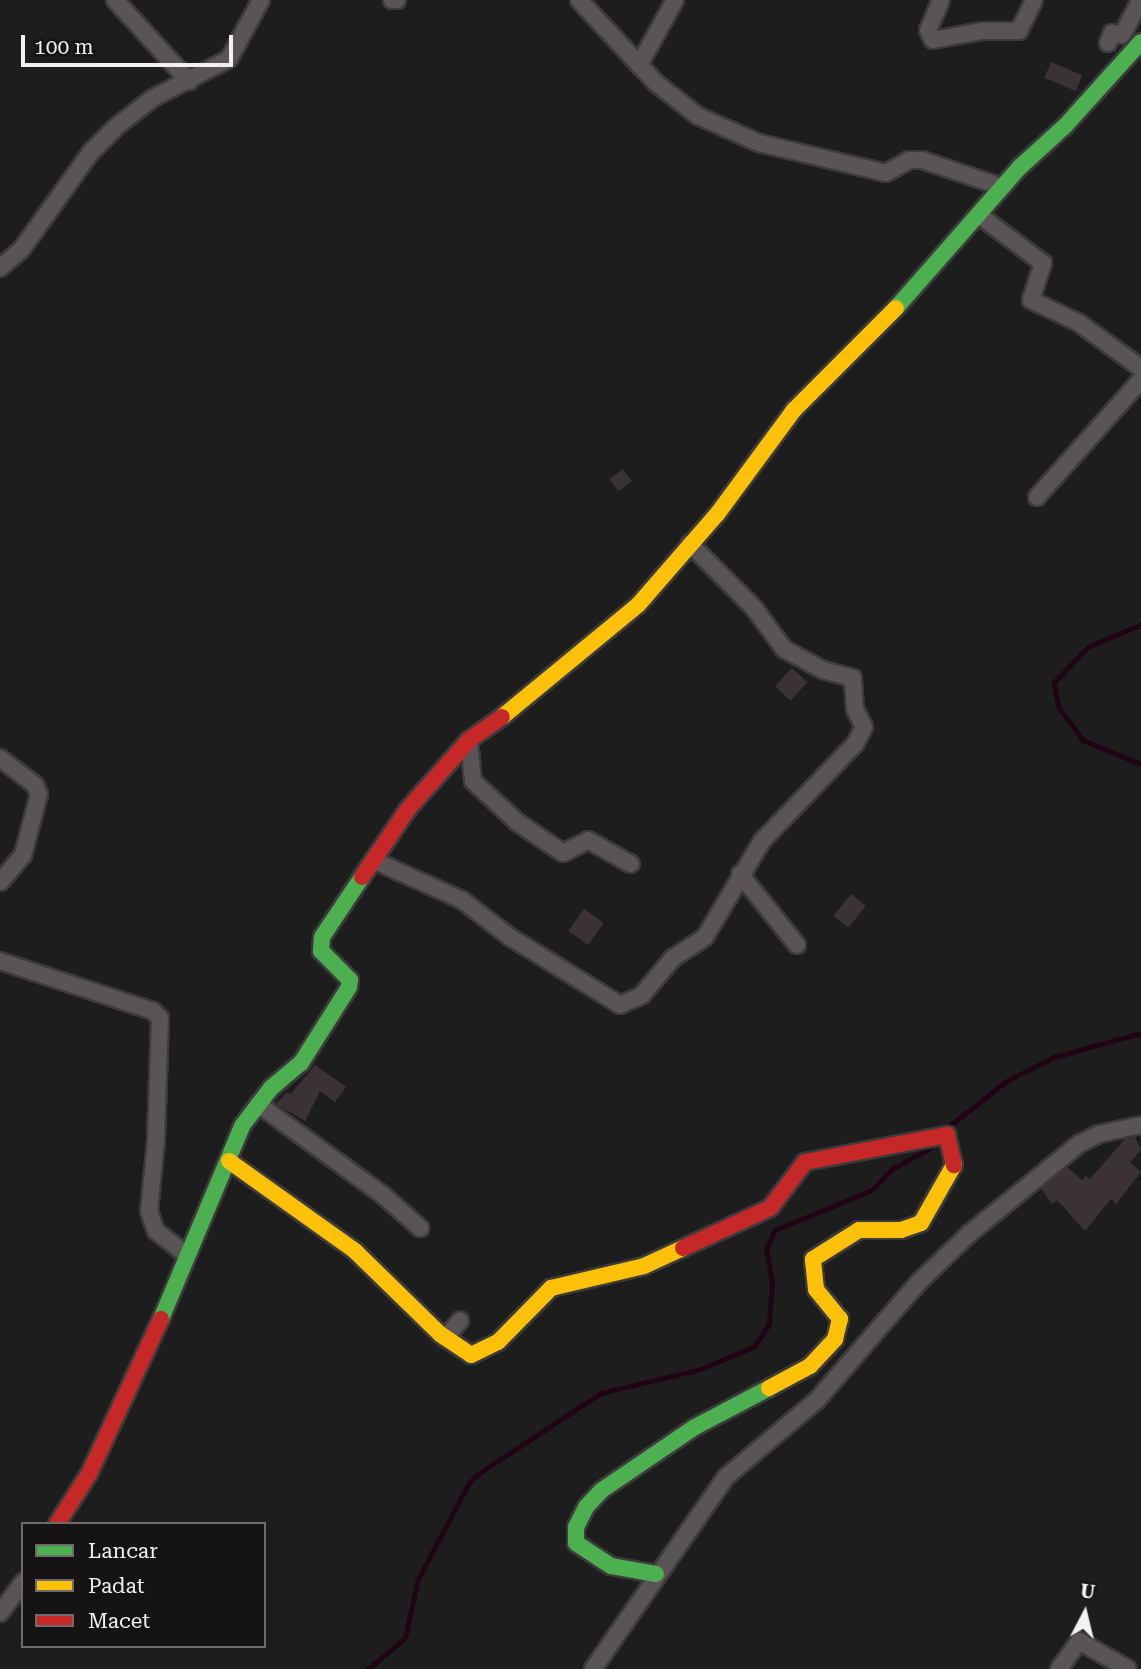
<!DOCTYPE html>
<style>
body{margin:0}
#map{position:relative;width:1141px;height:1669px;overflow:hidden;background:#1e1d1e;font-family:"Roboto Serif",serif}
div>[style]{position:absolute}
.stream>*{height:4.5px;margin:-2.25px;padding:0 2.25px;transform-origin:2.25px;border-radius:2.25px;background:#200315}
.building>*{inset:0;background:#3b3238;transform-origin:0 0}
.roads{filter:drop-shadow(2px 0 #3c3b3c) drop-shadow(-2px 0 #3c3b3c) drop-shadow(0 2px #3c3b3c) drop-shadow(0 -2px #3c3b3c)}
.street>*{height:16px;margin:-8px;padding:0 8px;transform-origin:8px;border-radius:8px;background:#5a5457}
.fast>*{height:16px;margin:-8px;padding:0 8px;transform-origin:8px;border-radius:8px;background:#4caf50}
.slow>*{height:16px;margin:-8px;padding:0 8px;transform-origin:8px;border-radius:8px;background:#ffc107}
.jam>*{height:16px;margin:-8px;padding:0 8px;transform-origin:8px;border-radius:8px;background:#c62828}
span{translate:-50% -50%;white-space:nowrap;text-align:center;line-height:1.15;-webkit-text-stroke:6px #161315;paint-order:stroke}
.legend{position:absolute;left:21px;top:1522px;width:245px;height:126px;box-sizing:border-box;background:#161315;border:2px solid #6e6b6d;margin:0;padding:9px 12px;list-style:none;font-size:21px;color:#f2f0f1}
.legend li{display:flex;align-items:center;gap:14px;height:35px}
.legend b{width:35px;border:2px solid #6e6b6d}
.north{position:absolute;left:1050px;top:1578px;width:70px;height:70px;-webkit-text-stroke:5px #161315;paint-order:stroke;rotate:7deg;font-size:19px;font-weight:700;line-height:28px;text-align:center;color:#f2f0f1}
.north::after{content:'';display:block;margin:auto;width:24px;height:32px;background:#f2f0f1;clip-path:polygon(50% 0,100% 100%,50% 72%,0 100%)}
.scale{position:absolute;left:21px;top:35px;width:212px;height:32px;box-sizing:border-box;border:4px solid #f2f0f1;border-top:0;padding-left:9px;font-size:21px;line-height:24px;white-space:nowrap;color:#f2f0f1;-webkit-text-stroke:5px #161315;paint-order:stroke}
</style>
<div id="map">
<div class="stream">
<div style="left:1141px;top:625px;width:56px;rotate:157.1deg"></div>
<div style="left:1089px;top:647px;width:50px;rotate:134.2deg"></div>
<div style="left:1054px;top:683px;width:25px;rotate:78deg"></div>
<div style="left:1059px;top:707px;width:41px;rotate:54deg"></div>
<div style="left:1083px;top:740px;width:63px;rotate:22.5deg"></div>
<div style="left:947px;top:1128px;width:74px;rotate:-38.4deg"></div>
<div style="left:1005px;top:1082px;width:55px;rotate:-27deg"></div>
<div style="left:1054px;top:1057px;width:90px;rotate:-15.4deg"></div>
<div style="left:368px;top:1669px;width:48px;rotate:-40deg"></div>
<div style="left:405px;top:1638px;width:60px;rotate:-77.6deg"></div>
<div style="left:418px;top:1579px;width:109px;rotate:-62deg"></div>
<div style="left:469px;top:1483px;width:13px;rotate:-45deg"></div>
<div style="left:478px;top:1474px;width:147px;rotate:-33.4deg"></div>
<div style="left:601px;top:1393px;width:103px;rotate:-13.5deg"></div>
<div style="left:701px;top:1369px;width:59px;rotate:-23.1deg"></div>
<div style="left:755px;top:1346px;width:26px;rotate:-58deg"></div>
<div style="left:769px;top:1324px;width:42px;rotate:-85.9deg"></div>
<div style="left:772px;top:1282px;width:34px;rotate:-100deg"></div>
<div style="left:766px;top:1249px;width:21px;rotate:-65deg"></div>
<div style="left:775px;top:1230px;width:105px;rotate:-22.4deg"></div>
<div style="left:872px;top:1190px;width:29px;rotate:-46deg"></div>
<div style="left:892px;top:1169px;width:43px;rotate:-28.9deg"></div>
</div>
<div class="building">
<div style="left:1051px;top:62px;width:34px;height:17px;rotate:23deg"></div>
<div style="left:623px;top:469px;width:15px;height:17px;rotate:53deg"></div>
<div style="left:792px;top:668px;width:21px;height:25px;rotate:43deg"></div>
<div style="left:851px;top:894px;width:19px;height:28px;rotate:39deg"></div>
<div style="left:584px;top:909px;width:24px;height:27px;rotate:35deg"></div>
<div style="clip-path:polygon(315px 1065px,346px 1087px,335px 1102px,320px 1091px,305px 1121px,276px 1104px,287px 1092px,291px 1094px)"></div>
<div style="clip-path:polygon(1135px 1137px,1141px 1150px,1130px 1162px,1141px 1172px,1116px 1204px,1111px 1199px,1085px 1231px,1057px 1200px,1052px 1204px,1041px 1188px,1067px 1167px,1082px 1180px,1085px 1176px,1090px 1179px,1125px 1139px)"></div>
</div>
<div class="roads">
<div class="street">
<div style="left:115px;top:0;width:110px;rotate:47.6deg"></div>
<div style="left:392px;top:0;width:5px"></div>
<div style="left:579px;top:0;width:113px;rotate:47.1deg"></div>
<div style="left:656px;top:83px;width:53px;rotate:38.2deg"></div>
<div style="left:698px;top:116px;width:67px;rotate:23.9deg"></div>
<div style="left:759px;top:143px;width:130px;rotate:13.3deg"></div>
<div style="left:886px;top:173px;width:26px;rotate:-29deg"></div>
<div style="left:909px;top:160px;width:13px"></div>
<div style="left:922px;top:160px;width:84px;rotate:18.6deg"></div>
<div style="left:941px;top:0;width:33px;rotate:113deg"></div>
<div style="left:928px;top:30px;width:11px;rotate:63deg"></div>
<div style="left:933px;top:40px;width:50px;rotate:-10.4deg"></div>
<div style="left:982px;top:31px;width:37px"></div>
<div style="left:1019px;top:31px;width:34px;rotate:-64deg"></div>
<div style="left:1108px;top:43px;width:11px;rotate:-68deg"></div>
<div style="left:1112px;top:33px;width:10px;rotate:11deg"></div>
<div style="left:1122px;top:35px;width:40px;rotate:-62deg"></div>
<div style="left:639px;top:65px;width:74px;rotate:-61deg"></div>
<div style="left:979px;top:215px;width:80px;rotate:36.9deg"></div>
<div style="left:1043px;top:263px;width:39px;rotate:108deg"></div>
<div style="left:1031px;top:300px;width:53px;rotate:25.6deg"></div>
<div style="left:1079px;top:323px;width:77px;rotate:36deg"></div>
<div style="left:0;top:268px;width:28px;rotate:-41deg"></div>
<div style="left:21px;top:250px;width:120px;rotate:-54.5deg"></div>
<div style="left:91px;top:152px;width:35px;rotate:-45deg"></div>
<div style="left:116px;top:127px;width:47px;rotate:-38.1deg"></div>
<div style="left:153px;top:98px;width:85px;rotate:-27.2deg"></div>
<div style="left:229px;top:59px;width:67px;rotate:-61.5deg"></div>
<div style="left:1037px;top:497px;width:157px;rotate:-48.4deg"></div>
<div style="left:469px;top:740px;width:41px;rotate:84.4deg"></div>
<div style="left:473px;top:781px;width:60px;rotate:43deg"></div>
<div style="left:517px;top:822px;width:55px;rotate:34deg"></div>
<div style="left:563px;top:853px;width:28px;rotate:-27deg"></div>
<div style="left:588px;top:840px;width:49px;rotate:29.2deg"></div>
<div style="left:0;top:758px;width:44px;rotate:37.6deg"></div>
<div style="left:35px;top:785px;width:10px;rotate:66deg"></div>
<div style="left:39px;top:794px;width:63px;rotate:104.7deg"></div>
<div style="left:23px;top:855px;width:35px;rotate:130deg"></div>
<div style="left:373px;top:860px;width:98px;rotate:24.2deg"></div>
<div style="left:462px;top:900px;width:61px;rotate:37.6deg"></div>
<div style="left:510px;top:937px;width:129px;rotate:31.7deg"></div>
<div style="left:620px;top:1005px;width:24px;rotate:-24deg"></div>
<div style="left:642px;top:995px;width:48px;rotate:-50deg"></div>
<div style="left:673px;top:958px;width:38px;rotate:-33deg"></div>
<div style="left:705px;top:937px;width:112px;rotate:-59.3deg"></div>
<div style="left:762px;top:841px;width:134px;rotate:-46.2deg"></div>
<div style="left:855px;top:744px;width:19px;rotate:-62deg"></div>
<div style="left:864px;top:727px;width:20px;rotate:-117deg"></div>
<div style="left:855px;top:709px;width:31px;rotate:-94deg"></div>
<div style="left:853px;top:678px;width:31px;rotate:-165deg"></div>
<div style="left:823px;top:670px;width:44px;rotate:-151.7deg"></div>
<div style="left:784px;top:649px;width:51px;rotate:-126.2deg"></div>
<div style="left:754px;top:608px;width:91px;rotate:-135deg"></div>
<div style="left:740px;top:874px;width:91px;rotate:51.2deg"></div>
<div style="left:0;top:961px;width:161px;rotate:18.1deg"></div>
<div style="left:153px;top:1011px;width:10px;rotate:45deg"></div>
<div style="left:160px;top:1018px;width:123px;rotate:91.9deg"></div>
<div style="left:156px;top:1141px;width:70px;rotate:95.7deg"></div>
<div style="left:149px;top:1211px;width:21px;rotate:71deg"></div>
<div style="left:156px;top:1231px;width:39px;rotate:38deg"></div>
<div style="left:258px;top:1104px;width:155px;rotate:36.1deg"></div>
<div style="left:383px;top:1195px;width:50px;rotate:41.7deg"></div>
<div style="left:445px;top:1338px;width:23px;rotate:-49deg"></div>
<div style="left:0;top:1613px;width:39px;rotate:-53deg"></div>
<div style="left:593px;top:1669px;width:234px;rotate:-55.3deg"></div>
<div style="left:726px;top:1477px;width:119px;rotate:-40.2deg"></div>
<div style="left:817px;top:1400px;width:155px;rotate:-49.2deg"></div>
<div style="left:918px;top:1283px;width:71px;rotate:-43.9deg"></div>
<div style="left:969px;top:1234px;width:142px;rotate:-39.3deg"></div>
<div style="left:1079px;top:1144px;width:22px;rotate:-27deg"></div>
<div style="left:1099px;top:1134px;width:43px;rotate:-12.1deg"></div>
<div style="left:1059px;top:1669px;width:34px;rotate:-54deg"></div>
<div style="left:1079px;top:1641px;width:56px;rotate:29.7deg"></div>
</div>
<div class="fast">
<div style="left:896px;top:308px;width:188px;rotate:-48.7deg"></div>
<div style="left:1020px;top:167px;width:61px;rotate:-42.3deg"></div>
<div style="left:1065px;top:126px;width:113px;rotate:-47.9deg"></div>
<div style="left:161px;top:1319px;width:209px;rotate:-67.2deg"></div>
<div style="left:242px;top:1126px;width:48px;rotate:-52.7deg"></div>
<div style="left:271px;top:1088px;width:39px;rotate:-40deg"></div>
<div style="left:301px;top:1063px;width:90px;rotate:-57.7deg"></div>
<div style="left:349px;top:987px;width:7px;rotate:-82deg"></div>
<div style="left:350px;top:980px;width:41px;rotate:-135deg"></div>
<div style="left:321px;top:951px;width:14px;rotate:-86deg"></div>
<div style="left:322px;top:937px;width:72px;rotate:-56.3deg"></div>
<div style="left:656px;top:1574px;width:46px;rotate:-169.9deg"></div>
<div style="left:611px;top:1566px;width:42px;rotate:-146.7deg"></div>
<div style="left:576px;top:1543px;width:16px;rotate:-90deg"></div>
<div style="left:576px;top:1527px;width:22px;rotate:-63deg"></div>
<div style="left:586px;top:1507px;width:23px;rotate:-47deg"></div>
<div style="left:602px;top:1490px;width:112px;rotate:-34.1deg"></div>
<div style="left:695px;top:1427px;width:84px;rotate:-27.8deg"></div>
</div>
<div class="slow">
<div style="left:502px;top:717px;width:176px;rotate:-39.5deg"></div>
<div style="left:638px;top:605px;width:122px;rotate:-49deg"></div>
<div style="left:718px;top:513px;width:128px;rotate:-53.6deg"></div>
<div style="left:794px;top:410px;width:144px;rotate:-45deg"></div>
<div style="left:229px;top:1161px;width:155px;rotate:35.5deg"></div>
<div style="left:355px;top:1251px;width:119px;rotate:44.3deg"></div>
<div style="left:440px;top:1334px;width:37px;rotate:34deg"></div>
<div style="left:471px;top:1355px;width:30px;rotate:-26deg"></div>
<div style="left:498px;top:1342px;width:76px;rotate:-45.5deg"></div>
<div style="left:551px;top:1288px;width:96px;rotate:-13.3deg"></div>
<div style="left:644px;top:1266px;width:43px;rotate:-24.8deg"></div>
<div style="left:769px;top:1388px;width:47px;rotate:-28.2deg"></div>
<div style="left:810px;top:1366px;width:37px;rotate:-47deg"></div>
<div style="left:835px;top:1339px;width:21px;rotate:-76deg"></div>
<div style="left:840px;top:1319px;width:38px;rotate:-129deg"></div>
<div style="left:816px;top:1289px;width:30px;rotate:-96deg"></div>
<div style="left:813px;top:1259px;width:54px;rotate:-32.2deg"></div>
<div style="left:859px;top:1230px;width:42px"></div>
<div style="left:901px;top:1230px;width:21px;rotate:-19deg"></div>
<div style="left:921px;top:1223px;width:67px;rotate:-60.4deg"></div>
</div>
<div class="jam">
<div style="left:362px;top:877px;width:82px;rotate:-55.9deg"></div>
<div style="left:408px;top:809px;width:92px;rotate:-48.5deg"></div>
<div style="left:469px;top:740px;width:40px;rotate:-34.9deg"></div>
<div style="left:683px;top:1248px;width:96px;rotate:-24.7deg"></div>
<div style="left:770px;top:1208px;width:58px;rotate:-52.7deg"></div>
<div style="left:805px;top:1162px;width:145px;rotate:-10.8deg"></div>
<div style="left:947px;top:1135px;width:31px;rotate:77deg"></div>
<div style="left:57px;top:1524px;width:59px;rotate:-57.4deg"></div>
<div style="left:89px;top:1474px;width:171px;rotate:-65.1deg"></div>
</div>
</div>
<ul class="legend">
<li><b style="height:9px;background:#4caf50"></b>Lancar</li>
<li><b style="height:9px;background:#ffc107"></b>Padat</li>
<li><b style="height:9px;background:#c62828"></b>Macet</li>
</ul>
<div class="north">U</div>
<div class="scale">100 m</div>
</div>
